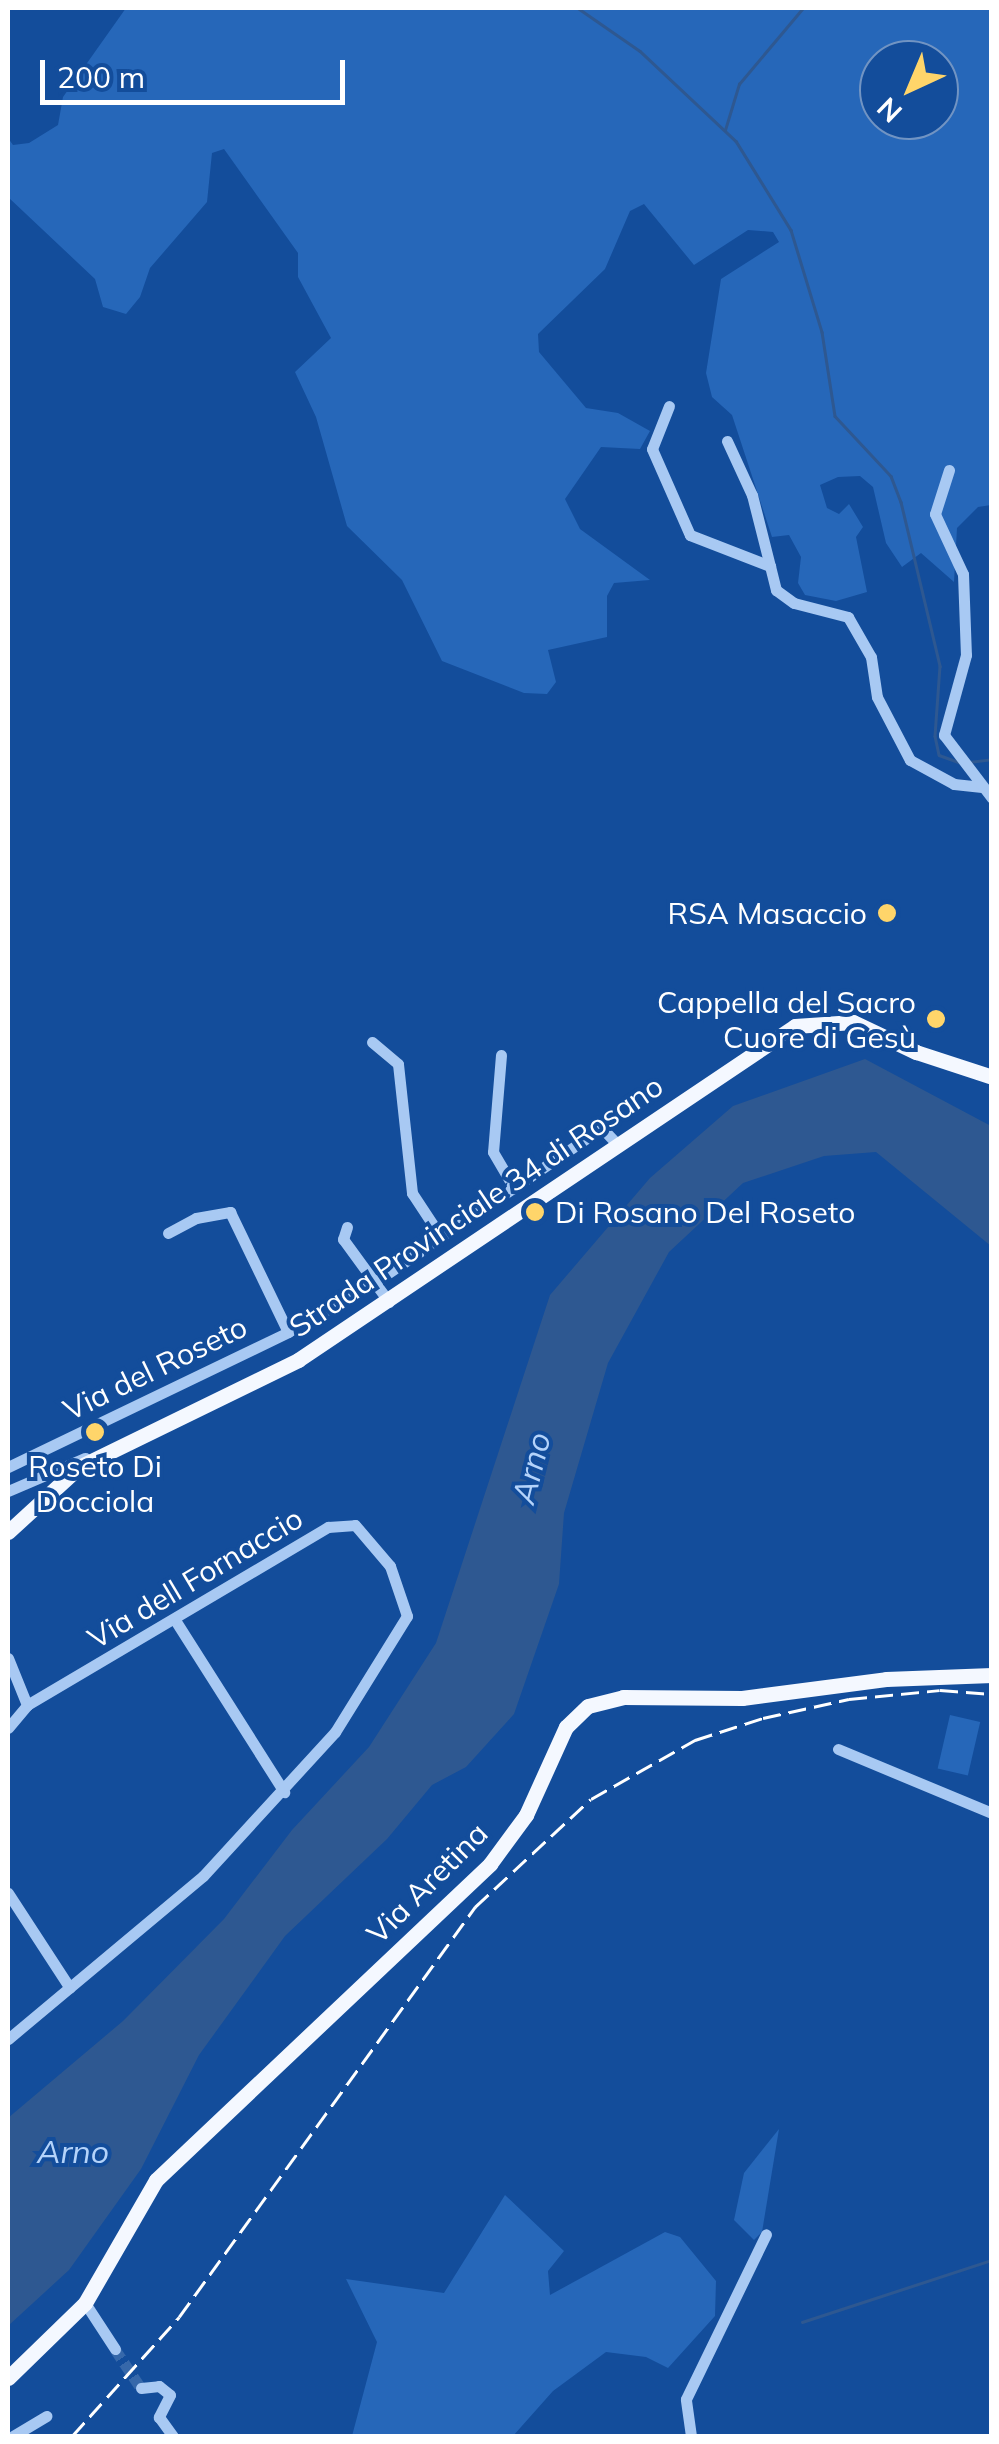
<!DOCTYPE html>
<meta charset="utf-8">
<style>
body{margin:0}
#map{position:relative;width:999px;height:2444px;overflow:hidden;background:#134d9b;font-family:Mulish,sans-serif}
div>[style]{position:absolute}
.green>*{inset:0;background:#2667b9;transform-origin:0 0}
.water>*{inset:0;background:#2e5891}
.stream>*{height:2.5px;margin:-1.25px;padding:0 1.25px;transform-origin:1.25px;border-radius:1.25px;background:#2e5891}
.minor-tunnel>*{height:11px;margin-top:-5.5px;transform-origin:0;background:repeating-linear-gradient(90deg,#3668aa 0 11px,transparent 0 16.5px)}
.minor>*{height:11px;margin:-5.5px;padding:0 5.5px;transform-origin:5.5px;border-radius:5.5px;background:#a8c9f3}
.major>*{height:15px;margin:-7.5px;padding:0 7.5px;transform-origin:7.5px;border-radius:7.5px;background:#f4f8ff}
.rail>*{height:2.5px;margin-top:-1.25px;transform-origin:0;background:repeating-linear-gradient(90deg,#fff 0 18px,transparent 0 26px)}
.dots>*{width:28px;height:28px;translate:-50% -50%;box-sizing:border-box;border:5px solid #134d9b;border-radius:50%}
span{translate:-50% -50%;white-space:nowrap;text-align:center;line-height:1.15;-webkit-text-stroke:8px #134d9b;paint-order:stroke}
.poi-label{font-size:30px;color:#fff}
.right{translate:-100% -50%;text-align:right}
.left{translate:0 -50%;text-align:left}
.street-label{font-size:30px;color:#fff}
.water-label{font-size:32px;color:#b4d3fa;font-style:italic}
.frame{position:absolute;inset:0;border:10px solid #fff;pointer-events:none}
.north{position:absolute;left:859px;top:40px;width:100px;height:100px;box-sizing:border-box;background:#134d9b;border:2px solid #7194c3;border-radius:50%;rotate:224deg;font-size:28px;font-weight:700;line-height:40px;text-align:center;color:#fff}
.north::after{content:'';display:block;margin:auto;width:35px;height:45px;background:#ffd56a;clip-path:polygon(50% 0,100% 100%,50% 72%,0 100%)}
.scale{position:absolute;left:40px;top:60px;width:305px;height:45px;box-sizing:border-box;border:5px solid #fff;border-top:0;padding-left:12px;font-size:30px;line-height:35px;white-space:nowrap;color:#fff;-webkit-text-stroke:8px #134d9b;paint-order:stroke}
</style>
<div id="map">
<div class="green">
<div style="clip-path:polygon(evenodd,126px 8px,991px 8px,991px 505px,978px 507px,957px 528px,954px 582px,921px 553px,902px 567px,886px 543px,873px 487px,860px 476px,838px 477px,820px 485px,827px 508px,839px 514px,849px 504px,863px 527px,856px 537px,867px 592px,836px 601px,805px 595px,798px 583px,801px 557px,789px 535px,772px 537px,732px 415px,712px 397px,706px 373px,721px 279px,779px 242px,773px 232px,748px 230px,694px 265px,644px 204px,630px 211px,605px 269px,538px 334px,539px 352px,586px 408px,618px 413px,650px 431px,640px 449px,601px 447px,565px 499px,580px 529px,650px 580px,614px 583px,607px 596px,607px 637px,548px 650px,556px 682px,547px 694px,524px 693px,442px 661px,402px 580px,347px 526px,316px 417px,295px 372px,331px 338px,298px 277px,298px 253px,224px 149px,212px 153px,207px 202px,150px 268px,140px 297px,126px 314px,103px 307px,95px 279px,8px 197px,8px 138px,13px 145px,29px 143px,58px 125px,63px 97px,126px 8px,879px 60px,939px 60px,939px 120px,879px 120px,879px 60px)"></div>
<div style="left:950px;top:1715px;width:31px;height:55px;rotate:13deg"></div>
<div style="clip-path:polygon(779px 2129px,762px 2232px,754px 2240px,734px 2220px,744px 2173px)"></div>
<div style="clip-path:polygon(505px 2195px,564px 2251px,548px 2271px,550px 2295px,665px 2232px,680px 2237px,716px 2281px,715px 2316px,668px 2368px,646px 2357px,606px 2352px,553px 2391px,513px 2436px,352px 2436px,377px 2342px,346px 2279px,444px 2293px)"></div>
</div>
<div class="water">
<div style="clip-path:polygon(865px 1059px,991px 1126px,991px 1246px,876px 1152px,824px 1156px,743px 1183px,669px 1252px,608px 1363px,564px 1513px,559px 1584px,514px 1714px,466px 1767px,432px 1785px,387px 1839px,285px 1936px,199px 2055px,141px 2169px,69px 2270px,8px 2326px,8px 2118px,123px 2021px,224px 1919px,292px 1830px,369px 1747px,436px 1643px,550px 1295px,650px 1178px,733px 1106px)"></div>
</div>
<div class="stream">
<div style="left:578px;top:8px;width:75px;rotate:34.7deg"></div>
<div style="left:640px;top:51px;width:132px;rotate:43.2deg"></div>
<div style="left:736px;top:141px;width:105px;rotate:58.3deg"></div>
<div style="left:791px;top:230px;width:107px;rotate:73.1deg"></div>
<div style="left:822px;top:332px;width:85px;rotate:81.2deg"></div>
<div style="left:835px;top:416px;width:82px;rotate:47deg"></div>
<div style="left:891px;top:476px;width:28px;rotate:69deg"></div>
<div style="left:901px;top:502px;width:169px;rotate:76.6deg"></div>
<div style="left:940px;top:666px;width:70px;rotate:94.1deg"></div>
<div style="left:935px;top:736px;width:19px;rotate:78deg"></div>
<div style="left:939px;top:755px;width:23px;rotate:20deg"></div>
<div style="left:725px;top:130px;width:48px;rotate:-73.1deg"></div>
<div style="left:739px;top:84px;width:99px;rotate:-49.9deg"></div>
<div style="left:969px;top:762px;width:23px;rotate:-7deg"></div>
<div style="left:802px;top:2322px;width:200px;rotate:-18.1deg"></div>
</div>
<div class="minor-tunnel">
<div style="left:115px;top:2349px;width:47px;rotate:56.3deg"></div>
</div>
<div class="minor">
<div style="left:669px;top:406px;width:46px;rotate:111.6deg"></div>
<div style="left:652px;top:449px;width:94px;rotate:66.2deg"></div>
<div style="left:690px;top:535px;width:86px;rotate:21.2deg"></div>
<div style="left:770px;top:566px;width:25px;rotate:76deg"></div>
<div style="left:776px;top:590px;width:22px;rotate:36deg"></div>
<div style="left:794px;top:603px;width:56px;rotate:14.5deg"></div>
<div style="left:848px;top:617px;width:46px;rotate:60.1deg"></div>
<div style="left:871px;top:657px;width:40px;rotate:81.5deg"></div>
<div style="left:877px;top:697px;width:71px;rotate:62.4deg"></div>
<div style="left:910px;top:760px;width:50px;rotate:28.6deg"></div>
<div style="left:954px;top:784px;width:28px;rotate:6deg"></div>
<div style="left:727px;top:441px;width:60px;rotate:65.2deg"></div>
<div style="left:752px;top:495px;width:73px;rotate:75.8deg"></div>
<div style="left:949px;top:470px;width:46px;rotate:107.7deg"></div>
<div style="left:935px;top:514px;width:66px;rotate:65deg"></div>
<div style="left:963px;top:574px;width:81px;rotate:87.9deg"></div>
<div style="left:966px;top:655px;width:83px;rotate:105.4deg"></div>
<div style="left:944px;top:735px;width:79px;rotate:52.7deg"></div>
<div style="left:372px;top:1042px;width:34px;rotate:40deg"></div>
<div style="left:398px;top:1064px;width:130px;rotate:83.8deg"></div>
<div style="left:412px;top:1193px;width:53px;rotate:56.6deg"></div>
<div style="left:501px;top:1055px;width:97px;rotate:94.7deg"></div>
<div style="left:493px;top:1152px;width:42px;rotate:59.7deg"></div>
<div style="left:347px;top:1227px;width:13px;rotate:108deg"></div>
<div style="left:343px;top:1239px;width:78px;rotate:53.9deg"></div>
<div style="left:168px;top:1233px;width:32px;rotate:-28deg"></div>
<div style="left:196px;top:1218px;width:35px;rotate:-10deg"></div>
<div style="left:230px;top:1212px;width:133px;rotate:64.2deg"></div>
<div style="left:8px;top:1467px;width:311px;rotate:-25.7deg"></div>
<div style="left:288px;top:1332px;width:100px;rotate:-29.9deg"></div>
<div style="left:375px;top:1282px;width:274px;rotate:-34.2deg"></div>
<div style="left:602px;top:1128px;width:23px;rotate:47deg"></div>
<div style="left:8px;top:1491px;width:84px;rotate:-23.2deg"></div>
<div style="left:175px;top:1620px;width:204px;rotate:57.6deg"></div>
<div style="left:8px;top:1658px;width:51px;rotate:68deg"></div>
<div style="left:8px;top:1728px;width:30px;rotate:-50deg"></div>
<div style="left:27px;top:1705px;width:350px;rotate:-30.6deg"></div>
<div style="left:328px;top:1527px;width:27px;rotate:-4deg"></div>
<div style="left:355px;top:1525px;width:54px;rotate:49.5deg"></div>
<div style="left:390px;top:1566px;width:53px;rotate:71.2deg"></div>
<div style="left:407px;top:1616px;width:137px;rotate:121.8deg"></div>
<div style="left:335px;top:1732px;width:195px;rotate:132.5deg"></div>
<div style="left:203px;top:1876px;width:254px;rotate:140.1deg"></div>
<div style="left:838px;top:1749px;width:167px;rotate:22.6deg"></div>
<div style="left:8px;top:1893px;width:113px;rotate:56.9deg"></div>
<div style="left:85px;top:2303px;width:55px;rotate:56.9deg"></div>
<div style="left:141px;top:2388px;width:18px;rotate:-6deg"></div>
<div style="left:159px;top:2386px;width:14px;rotate:39deg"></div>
<div style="left:170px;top:2395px;width:25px;rotate:117deg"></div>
<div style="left:159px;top:2417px;width:24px;rotate:54deg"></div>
<div style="left:13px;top:2436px;width:39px;rotate:-31deg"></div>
<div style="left:691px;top:2436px;width:37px;rotate:-98deg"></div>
<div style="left:686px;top:2399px;width:183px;rotate:-64.1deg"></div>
</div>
<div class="major">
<div style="left:8px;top:1532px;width:96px;rotate:-42.5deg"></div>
<div style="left:79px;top:1467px;width:244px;rotate:-26deg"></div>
<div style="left:298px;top:1360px;width:599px;rotate:-33.9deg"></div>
<div style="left:795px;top:1026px;width:58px;rotate:-3.9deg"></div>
<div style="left:853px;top:1022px;width:70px;rotate:25.5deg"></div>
<div style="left:916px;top:1052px;width:80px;rotate:18.2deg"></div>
<div style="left:8px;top:2378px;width:107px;rotate:-44.2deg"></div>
<div style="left:85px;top:2303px;width:142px;rotate:-60deg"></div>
<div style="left:156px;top:2180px;width:460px;rotate:-43.4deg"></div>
<div style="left:490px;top:1864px;width:61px;rotate:-53.7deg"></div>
<div style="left:526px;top:1815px;width:97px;rotate:-65.6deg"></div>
<div style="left:566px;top:1727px;width:30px;rotate:-44deg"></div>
<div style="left:588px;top:1706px;width:36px;rotate:-14deg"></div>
<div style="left:623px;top:1697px;width:119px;rotate:0.5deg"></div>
<div style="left:742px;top:1698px;width:145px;rotate:-7.5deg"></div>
<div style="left:886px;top:1679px;width:106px;rotate:-2.2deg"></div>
</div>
<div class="rail">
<div style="left:72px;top:2436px;width:160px;rotate:-48deg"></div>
<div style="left:179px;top:2317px;width:506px;rotate:-54.17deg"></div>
<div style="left:475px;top:1907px;width:158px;rotate:-43deg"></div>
<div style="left:591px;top:1799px;width:120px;rotate:-29.6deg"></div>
<div style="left:695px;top:1740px;width:71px;rotate:-17.9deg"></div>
<div style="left:763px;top:1718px;width:88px;rotate:-12.5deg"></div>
<div style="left:849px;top:1699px;width:91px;rotate:-5.6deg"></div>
<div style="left:940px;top:1690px;width:52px;rotate:4.4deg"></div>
</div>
<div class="dots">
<div style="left:887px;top:913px;background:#ffd56a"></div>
<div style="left:936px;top:1019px;background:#ffd56a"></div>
<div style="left:535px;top:1212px;background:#ffd56a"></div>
<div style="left:95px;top:1432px;background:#ffd56a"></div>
</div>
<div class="poi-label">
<span class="right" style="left:867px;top:913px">RSA Masaccio</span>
<span class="right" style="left:916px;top:1019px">Cappella del Sacro<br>Cuore di Gesù</span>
<span class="left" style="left:555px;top:1212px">Di Rosano Del Roseto</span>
<span style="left:95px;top:1483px">Roseto Di<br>Docciola</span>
</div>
<div class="street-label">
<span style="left:476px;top:1206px;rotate:-34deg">Strada Provinciale 34 di Rosano</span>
<span style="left:155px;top:1368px;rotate:-26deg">Via del Roseto</span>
<span style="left:195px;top:1578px;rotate:-31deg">Via dell Fornaccio</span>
<span style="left:427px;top:1883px;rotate:-45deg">Via Aretina</span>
</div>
<div class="water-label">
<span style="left:531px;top:1468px;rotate:-76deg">Arno</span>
<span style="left:73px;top:2151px">Arno</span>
</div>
<div class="frame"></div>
<div class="north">N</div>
<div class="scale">200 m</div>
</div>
